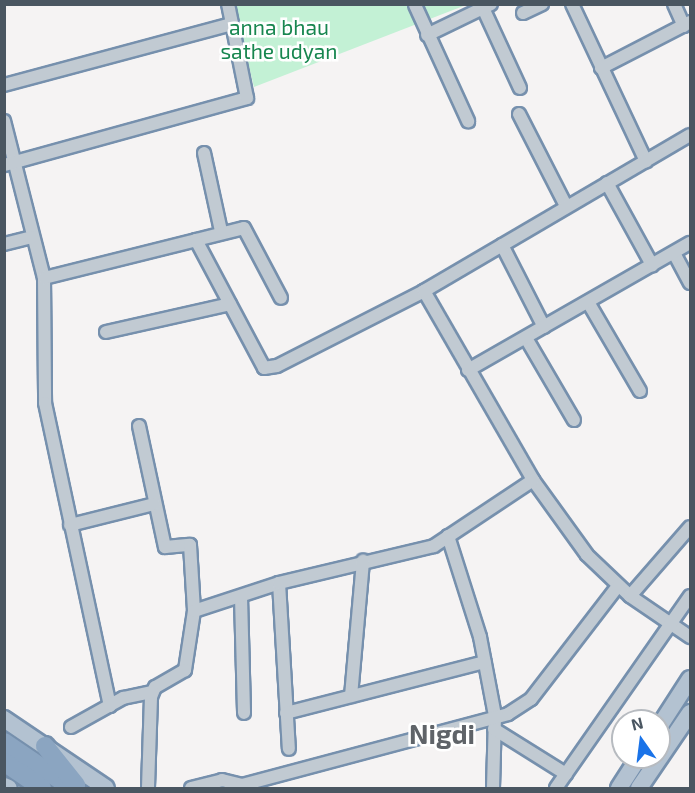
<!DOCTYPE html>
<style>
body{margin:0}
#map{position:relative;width:695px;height:793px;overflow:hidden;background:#f5f3f3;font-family:"Exo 2",sans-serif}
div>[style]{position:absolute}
.green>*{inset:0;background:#c3f1d5}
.roads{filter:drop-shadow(2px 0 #7690ad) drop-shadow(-2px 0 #7690ad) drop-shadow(0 2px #7690ad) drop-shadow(0 -2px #7690ad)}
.minor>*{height:12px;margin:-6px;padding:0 6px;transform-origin:6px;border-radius:6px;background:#c1cad2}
.major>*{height:16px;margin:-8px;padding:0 8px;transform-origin:8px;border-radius:8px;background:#b3c2d1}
.highway>*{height:18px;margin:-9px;padding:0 9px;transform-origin:9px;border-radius:9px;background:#8ba5c1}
span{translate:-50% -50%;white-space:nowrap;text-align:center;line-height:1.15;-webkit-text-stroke:5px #fff;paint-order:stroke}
.park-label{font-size:21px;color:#17864f}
.district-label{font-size:27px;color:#5f6368;font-weight:700}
.frame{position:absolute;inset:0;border:6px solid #4a5661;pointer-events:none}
.north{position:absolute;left:611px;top:709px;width:60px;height:60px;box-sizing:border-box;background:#fff;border:2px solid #b7bbc0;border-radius:50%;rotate:346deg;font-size:16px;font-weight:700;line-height:24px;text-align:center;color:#4a5661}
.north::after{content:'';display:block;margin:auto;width:21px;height:27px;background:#1a73e8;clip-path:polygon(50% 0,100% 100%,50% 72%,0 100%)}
</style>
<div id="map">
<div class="green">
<div style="clip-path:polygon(234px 5px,466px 5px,254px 87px)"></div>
</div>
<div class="roads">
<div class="minor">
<div style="left:572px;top:4px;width:174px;rotate:64.8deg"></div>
<div style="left:674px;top:4px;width:24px;rotate:66deg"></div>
<div style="left:415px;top:5px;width:128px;rotate:65.4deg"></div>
<div style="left:483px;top:8px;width:88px;rotate:65.2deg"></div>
<div style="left:523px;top:13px;width:21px;rotate:-25deg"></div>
<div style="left:427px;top:35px;width:71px;rotate:-25.8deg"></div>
<div style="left:601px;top:68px;width:100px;rotate:-27.3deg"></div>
<div style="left:4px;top:85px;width:236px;rotate:-15deg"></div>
<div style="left:519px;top:114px;width:103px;rotate:62.9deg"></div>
<div style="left:4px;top:121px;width:162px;rotate:75.7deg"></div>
<div style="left:44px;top:278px;width:125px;rotate:89.5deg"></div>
<div style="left:45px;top:403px;width:310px;rotate:77.9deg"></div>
<div style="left:204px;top:153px;width:80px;rotate:77.7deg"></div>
<div style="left:4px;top:165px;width:252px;rotate:-15.4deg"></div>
<div style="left:247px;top:98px;width:96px;rotate:-101.4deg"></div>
<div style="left:607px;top:183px;width:94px;rotate:61.2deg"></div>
<div style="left:196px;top:240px;width:49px;rotate:-14deg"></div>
<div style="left:244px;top:228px;width:79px;rotate:62.1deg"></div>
<div style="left:4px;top:244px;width:29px;rotate:-14deg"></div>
<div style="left:502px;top:245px;width:92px;rotate:62.9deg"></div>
<div style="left:674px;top:253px;width:34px;rotate:62deg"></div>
<div style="left:44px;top:278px;width:157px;rotate:-14deg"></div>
<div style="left:196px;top:240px;width:145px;rotate:62deg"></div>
<div style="left:264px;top:368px;width:13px;rotate:-9deg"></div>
<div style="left:277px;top:366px;width:165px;rotate:-27deg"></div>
<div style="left:424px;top:291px;width:308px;rotate:-30.4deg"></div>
<div style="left:424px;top:291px;width:218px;rotate:60deg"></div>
<div style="left:533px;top:480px;width:92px;rotate:54.2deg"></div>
<div style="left:587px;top:555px;width:59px;rotate:43.6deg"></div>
<div style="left:630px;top:596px;width:73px;rotate:34.3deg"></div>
<div style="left:588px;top:302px;width:103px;rotate:59.7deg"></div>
<div style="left:106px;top:332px;width:127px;rotate:-12.7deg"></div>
<div style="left:526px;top:338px;width:95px;rotate:59.7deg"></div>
<div style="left:468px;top:370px;width:256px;rotate:-29.8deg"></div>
<div style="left:139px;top:426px;width:124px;rotate:77.9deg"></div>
<div style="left:165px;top:547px;width:25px;rotate:-5deg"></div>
<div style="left:190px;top:545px;width:66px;rotate:86.5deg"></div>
<div style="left:194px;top:611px;width:60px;rotate:98.7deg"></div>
<div style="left:185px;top:670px;width:34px;rotate:150deg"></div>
<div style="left:155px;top:687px;width:11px;rotate:112deg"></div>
<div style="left:151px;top:697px;width:91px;rotate:91.9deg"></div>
<div style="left:70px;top:525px;width:87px;rotate:-14deg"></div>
<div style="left:448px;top:536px;width:106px;rotate:72.4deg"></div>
<div style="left:480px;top:637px;width:80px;rotate:79.2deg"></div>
<div style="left:495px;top:716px;width:72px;rotate:91.6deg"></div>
<div style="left:279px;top:583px;width:166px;rotate:86.6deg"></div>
<div style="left:630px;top:596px;width:91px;rotate:-49deg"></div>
<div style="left:241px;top:597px;width:116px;rotate:88.5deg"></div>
<div style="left:194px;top:611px;width:89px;rotate:-18.2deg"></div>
<div style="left:279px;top:583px;width:159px;rotate:-13.4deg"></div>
<div style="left:434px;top:546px;width:119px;rotate:-33.7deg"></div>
<div style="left:351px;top:696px;width:136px;rotate:-84.9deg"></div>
<div style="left:286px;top:713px;width:205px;rotate:-14.4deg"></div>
<div style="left:71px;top:727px;width:60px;rotate:-29.1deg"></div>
<div style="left:123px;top:698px;width:30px;rotate:-12deg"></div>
<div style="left:494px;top:729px;width:85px;rotate:32deg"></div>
<div style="left:191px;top:788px;width:32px;rotate:-14deg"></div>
<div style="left:222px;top:780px;width:21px;rotate:14deg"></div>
<div style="left:242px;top:785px;width:275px;rotate:-14.9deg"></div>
<div style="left:508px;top:714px;width:27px;rotate:-33deg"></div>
<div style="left:531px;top:699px;width:143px;rotate:-52.4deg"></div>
<div style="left:556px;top:788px;width:234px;rotate:-55.1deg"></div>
</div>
<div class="major">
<div style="left:4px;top:719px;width:123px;rotate:34.1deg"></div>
<div style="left:659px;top:727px;width:57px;rotate:-57.1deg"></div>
<div style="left:4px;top:786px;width:5px;rotate:22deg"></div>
<div style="left:619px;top:788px;width:37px;rotate:-57deg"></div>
<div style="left:639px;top:788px;width:91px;rotate:-55.8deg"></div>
</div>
<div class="highway">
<div style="left:4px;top:742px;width:82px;rotate:34.1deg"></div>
<div style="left:45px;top:746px;width:50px;rotate:51.5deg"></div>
<div style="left:4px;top:762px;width:46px;rotate:34.4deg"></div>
</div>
</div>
<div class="park-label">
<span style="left:279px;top:39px">anna bhau<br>sathe udyan</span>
</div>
<div class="district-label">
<span style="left:442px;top:734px">Nigdi</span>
</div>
<div class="frame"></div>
<div class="north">N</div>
</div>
